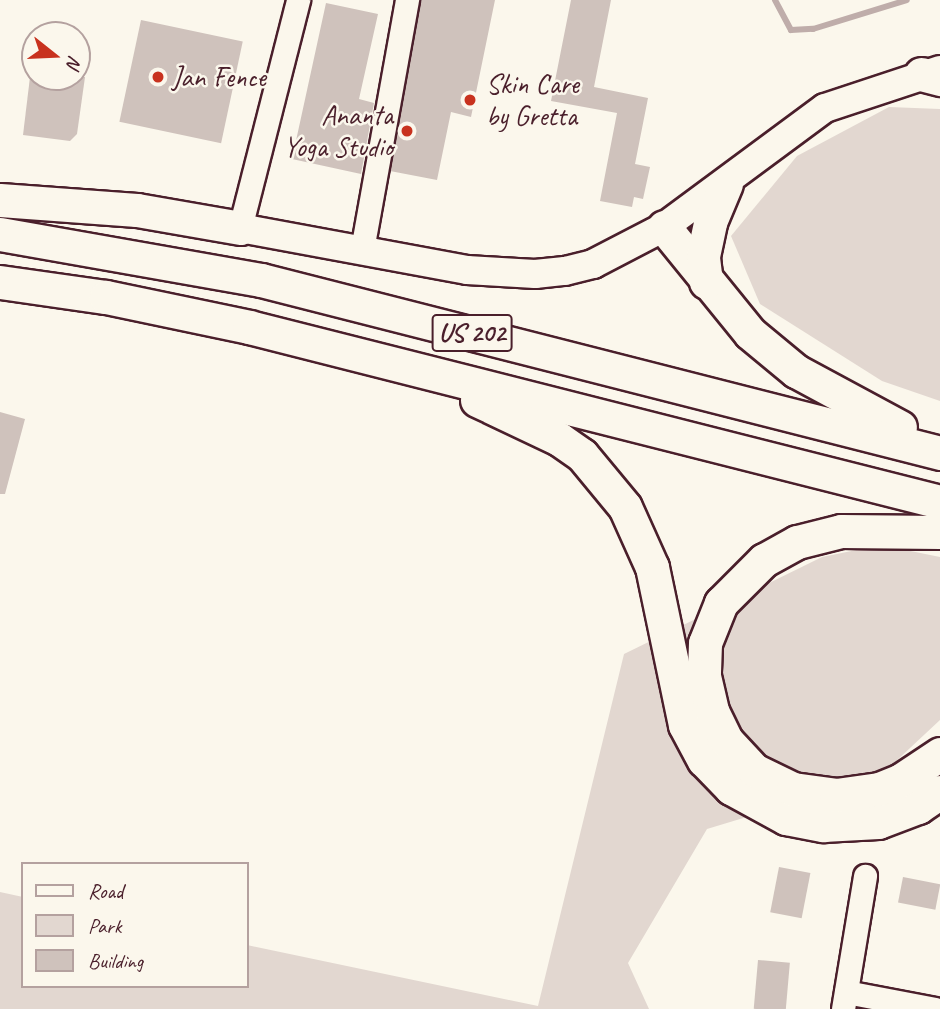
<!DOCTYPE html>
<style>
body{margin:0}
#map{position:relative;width:940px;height:1009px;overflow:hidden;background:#fbf7ec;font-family:Caveat,sans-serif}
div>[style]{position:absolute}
.green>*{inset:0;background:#e2d7d0}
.stream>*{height:6px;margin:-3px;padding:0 3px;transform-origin:3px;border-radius:3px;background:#bfadaa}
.building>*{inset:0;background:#cfc2bc;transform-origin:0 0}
.roads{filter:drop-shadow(2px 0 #4a1f2b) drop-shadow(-2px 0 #4a1f2b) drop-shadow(0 2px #4a1f2b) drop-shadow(0 -2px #4a1f2b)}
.minor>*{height:23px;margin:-11.5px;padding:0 11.5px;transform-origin:11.5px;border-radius:11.5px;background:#fbf7ec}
.major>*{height:28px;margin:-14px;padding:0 14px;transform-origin:14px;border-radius:14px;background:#fbf7ec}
.highway>*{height:33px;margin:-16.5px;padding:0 16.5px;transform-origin:16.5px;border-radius:16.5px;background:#fbf7ec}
.dots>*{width:19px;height:19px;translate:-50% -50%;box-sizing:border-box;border:4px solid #fbf7ec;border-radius:50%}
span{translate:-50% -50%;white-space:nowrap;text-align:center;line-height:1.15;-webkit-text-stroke:5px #fbf7ec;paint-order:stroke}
.shield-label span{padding:2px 5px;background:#fbf7ec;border:2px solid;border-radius:5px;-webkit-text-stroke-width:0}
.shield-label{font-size:26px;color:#4a1f2b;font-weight:700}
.poi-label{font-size:28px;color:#4a1f2b}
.left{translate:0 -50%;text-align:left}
.right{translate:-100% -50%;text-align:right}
.legend{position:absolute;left:21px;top:862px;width:228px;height:126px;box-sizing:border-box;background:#fbf7ec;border:2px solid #b4a19f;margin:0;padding:9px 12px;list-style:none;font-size:21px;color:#4a1f2b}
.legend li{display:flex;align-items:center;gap:14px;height:35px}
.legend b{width:35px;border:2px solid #b4a19f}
.north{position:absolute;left:21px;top:21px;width:70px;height:70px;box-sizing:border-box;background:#fbf7ec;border:2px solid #b4a19f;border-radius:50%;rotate:108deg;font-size:19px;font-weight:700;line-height:28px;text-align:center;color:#4a1f2b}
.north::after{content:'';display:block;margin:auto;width:24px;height:32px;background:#c8321e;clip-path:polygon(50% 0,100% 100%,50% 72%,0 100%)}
</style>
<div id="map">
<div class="green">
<div style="clip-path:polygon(889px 107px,940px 109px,940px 401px,882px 381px,760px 304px,731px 236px,797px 156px)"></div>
<div style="clip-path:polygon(881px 545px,940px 557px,940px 720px,879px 777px,707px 829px,628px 963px,649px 1009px,0 1009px,0 892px,23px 897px,23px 986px,247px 986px,247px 945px,538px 1006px,624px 654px,822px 557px)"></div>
</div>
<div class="stream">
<div style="left:775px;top:0;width:34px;rotate:62deg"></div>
<div style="left:791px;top:30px;width:22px;rotate:-3deg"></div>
<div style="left:813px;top:29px;width:98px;rotate:-17.1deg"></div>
</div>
<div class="building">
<div style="clip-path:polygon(421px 0,495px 0,471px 117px,451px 112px,437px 180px,390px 171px)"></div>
<div style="clip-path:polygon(571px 0,611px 0,594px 87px,648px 98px,635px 164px,650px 167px,643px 199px,634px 197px,632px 207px,600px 201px,617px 113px,551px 101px)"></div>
<div style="clip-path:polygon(326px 3px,378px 14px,359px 99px,374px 103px,361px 174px,292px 159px)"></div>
<div style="left:141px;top:20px;width:104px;height:104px;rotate:12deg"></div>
<div style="clip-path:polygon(30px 77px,85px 77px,77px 134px,70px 141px,23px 135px)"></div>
<div style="clip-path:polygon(0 412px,25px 419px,5px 494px,0 494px)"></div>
<div style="left:779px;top:867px;width:32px;height:46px;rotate:11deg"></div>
<div style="left:903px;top:877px;width:38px;height:26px;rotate:11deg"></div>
<div style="left:758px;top:960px;width:32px;height:49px;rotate:5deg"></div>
</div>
<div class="roads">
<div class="minor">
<div style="left:240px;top:228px;width:235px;rotate:-75.7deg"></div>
<div style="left:362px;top:250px;width:254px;rotate:-79.8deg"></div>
<div style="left:846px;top:992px;width:91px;rotate:10.8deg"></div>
<div style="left:843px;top:1009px;width:135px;rotate:-80.6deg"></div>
</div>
<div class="major">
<div style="left:240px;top:228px;width:231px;rotate:10.5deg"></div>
<div style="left:467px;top:270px;width:68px;rotate:3.4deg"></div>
<div style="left:535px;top:274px;width:30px;rotate:-6deg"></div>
<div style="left:565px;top:271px;width:29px;rotate:-14deg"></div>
<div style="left:593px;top:264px;width:80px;rotate:-27.5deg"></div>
<div style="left:664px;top:227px;width:200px;rotate:-36.5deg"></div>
<div style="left:825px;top:108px;width:121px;rotate:-18.3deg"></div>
</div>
<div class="highway">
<div style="left:921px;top:74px;width:20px;rotate:15deg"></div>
<div style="left:0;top:200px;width:137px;rotate:4.2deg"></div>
<div style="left:137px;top:210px;width:105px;rotate:9.9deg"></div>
<div style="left:664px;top:227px;width:136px;rotate:50.9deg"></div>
<div style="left:750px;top:333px;width:60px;rotate:39.6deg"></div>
<div style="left:796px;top:371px;width:118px;rotate:28.3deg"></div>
<div style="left:0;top:234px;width:265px;rotate:10deg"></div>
<div style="left:261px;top:280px;width:701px;rotate:14.29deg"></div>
<div style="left:0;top:282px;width:107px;rotate:8.1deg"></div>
<div style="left:106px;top:297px;width:146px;rotate:11.8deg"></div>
<div style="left:249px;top:327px;width:713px;rotate:14.21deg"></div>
<div style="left:706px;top:282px;width:26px;rotate:-97deg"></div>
<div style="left:703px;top:256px;width:35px;rotate:-78deg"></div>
<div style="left:710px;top:222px;width:41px;rotate:-67.2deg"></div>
<div style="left:477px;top:400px;width:91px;rotate:25.4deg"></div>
<div style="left:559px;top:439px;width:28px;rotate:35deg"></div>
<div style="left:582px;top:455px;width:67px;rotate:50.4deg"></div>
<div style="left:625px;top:507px;width:66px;rotate:65.8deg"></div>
<div style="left:652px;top:567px;width:161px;rotate:78.2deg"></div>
<div style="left:685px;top:725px;width:40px;rotate:62deg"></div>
<div style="left:704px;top:760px;width:39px;rotate:46deg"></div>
<div style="left:731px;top:788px;width:63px;rotate:28.6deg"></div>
<div style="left:786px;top:818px;width:38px;rotate:11deg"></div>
<div style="left:823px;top:825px;width:55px;rotate:-3.1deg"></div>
<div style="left:878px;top:822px;width:43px;rotate:-20.6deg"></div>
<div style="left:918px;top:807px;width:27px;rotate:-34deg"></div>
<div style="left:940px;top:532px;width:99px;rotate:-179.4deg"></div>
<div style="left:841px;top:531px;width:45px;rotate:166deg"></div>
<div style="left:797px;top:542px;width:38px;rotate:151deg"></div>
<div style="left:764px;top:560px;width:61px;rotate:135deg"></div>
<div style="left:721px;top:603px;width:43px;rotate:111.8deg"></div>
<div style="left:705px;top:643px;width:33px;rotate:92deg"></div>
<div style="left:704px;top:676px;width:36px;rotate:77deg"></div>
<div style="left:712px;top:711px;width:32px;rotate:64deg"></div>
<div style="left:726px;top:740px;width:41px;rotate:47deg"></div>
<div style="left:754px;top:770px;width:43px;rotate:26deg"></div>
<div style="left:793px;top:789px;width:43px;rotate:7.9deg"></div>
<div style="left:836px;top:795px;width:43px;rotate:-7.9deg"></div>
<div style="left:879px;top:789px;width:24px;rotate:-22deg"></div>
<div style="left:901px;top:780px;width:47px;rotate:-33.7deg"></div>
</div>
</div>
<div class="dots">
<div style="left:158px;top:77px;background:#c8321e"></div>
<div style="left:470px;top:100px;background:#c8321e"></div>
<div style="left:407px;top:131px;background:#c8321e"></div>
</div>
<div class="shield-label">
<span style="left:472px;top:333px">US 202</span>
</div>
<div class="poi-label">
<span class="left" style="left:172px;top:77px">Jan Fence</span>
<span class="left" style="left:486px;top:100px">Skin Care<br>by Gretta</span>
<span class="right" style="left:393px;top:131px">Ananta<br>Yoga Studio</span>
</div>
<ul class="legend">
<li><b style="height:9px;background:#fbf7ec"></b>Road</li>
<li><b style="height:19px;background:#e2d7d0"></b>Park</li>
<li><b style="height:19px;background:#cfc2bc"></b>Building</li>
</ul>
<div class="north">N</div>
</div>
